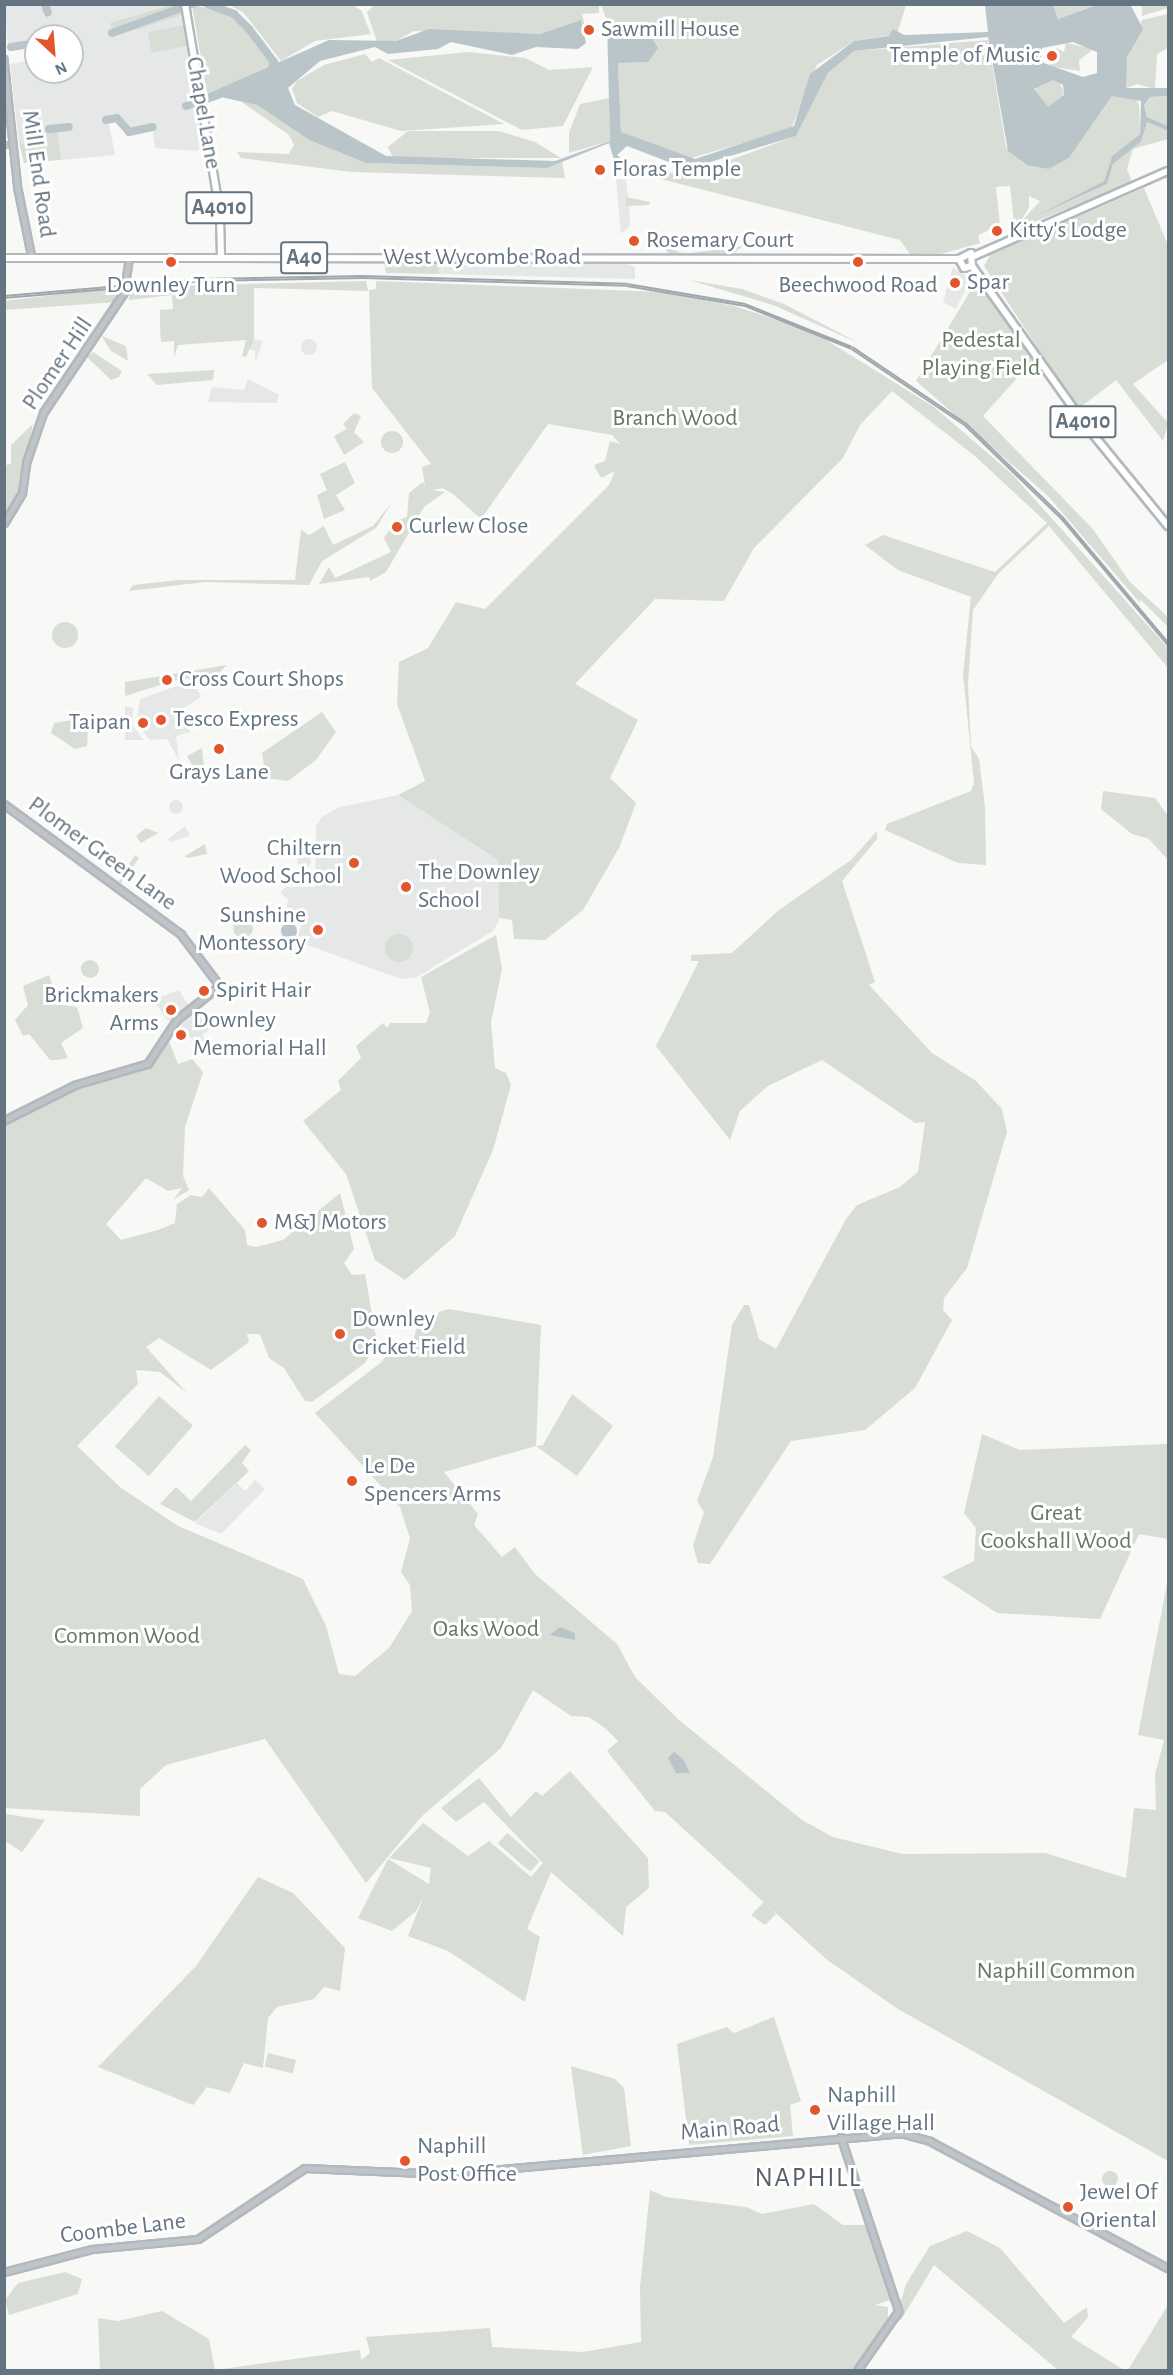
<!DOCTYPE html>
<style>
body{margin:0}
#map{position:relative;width:1173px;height:2375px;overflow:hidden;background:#f8f8f6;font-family:"Alegreya Sans",sans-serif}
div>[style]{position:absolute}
.built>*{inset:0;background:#e6e7e7}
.round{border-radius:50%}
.green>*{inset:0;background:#d8ddd5;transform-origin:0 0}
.water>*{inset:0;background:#b9c5c9}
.river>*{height:8px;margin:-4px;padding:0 4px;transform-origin:4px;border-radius:4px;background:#b9c5c9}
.roads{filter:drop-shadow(2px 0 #b3b8bc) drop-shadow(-2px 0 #b3b8bc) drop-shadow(0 2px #b3b8bc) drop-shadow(0 -2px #b3b8bc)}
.tertiary>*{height:4.5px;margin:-2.25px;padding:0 2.25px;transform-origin:2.25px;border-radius:2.25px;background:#bfc4c8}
.primary>*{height:6px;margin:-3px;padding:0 3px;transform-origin:3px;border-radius:3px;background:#fff}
.trunk>*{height:6px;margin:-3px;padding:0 3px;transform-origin:3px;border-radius:3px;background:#fff}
.rail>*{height:4px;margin-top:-2px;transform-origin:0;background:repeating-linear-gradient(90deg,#fff 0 4.5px,#a1a8ad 0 9px);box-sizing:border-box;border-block:2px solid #a1a8ad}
.tertiary-bridge>*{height:4.5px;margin:-2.25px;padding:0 2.25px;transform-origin:2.25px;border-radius:2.25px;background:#bfc4c8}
.dots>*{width:16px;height:16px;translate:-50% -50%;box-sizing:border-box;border:3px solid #fff;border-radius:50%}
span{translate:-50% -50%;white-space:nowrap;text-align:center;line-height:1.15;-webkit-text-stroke:6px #fff;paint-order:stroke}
.shield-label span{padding:2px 4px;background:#fff;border:2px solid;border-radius:4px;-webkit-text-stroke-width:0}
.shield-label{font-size:22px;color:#647480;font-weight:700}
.poi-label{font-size:24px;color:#647480}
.left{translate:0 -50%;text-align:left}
.right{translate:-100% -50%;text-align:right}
.street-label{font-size:24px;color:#647480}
.park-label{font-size:24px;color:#667863}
.quarter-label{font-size:27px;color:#56626b;letter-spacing:1.5px}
.frame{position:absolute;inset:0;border:6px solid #647480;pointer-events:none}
.north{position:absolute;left:24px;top:24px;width:60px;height:60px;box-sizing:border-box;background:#fff;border:2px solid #c1c7cc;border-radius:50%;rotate:154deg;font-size:16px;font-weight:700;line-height:24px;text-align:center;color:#647480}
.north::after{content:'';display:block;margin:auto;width:21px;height:27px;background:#e0572e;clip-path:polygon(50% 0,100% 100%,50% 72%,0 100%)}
</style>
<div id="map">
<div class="built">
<div style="clip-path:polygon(4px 5px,181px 5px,203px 145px,197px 151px,155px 148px,152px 127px,128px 131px,117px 117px,108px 119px,115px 155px,61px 160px,57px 128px,42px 133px,36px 145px,19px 143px,10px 64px,36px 60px,36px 72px,72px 72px,72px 36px,36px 36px,36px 41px,8px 46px)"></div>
<div style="clip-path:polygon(616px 179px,626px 179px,629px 206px,630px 226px,621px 234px)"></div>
<div style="clip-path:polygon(446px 262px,623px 263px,635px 267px,635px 279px,439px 274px,437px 265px)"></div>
<div style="clip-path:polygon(953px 267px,971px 279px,956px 309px,943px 302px)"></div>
<div style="clip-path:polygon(253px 339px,263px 341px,255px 363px,255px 351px,249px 349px)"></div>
<div class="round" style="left:301px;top:339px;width:16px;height:16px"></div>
<div style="clip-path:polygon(248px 379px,279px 395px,277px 403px,208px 402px,212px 387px,244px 390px)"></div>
<div style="clip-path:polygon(177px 686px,197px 688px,201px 697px,181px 710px,190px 732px,176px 736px,179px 760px,167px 739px,150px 740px,136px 723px,140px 699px)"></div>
<div style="clip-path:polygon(125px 706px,133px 708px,132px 725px,144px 740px,125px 740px)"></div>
<div style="clip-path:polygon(398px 795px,498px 860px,499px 921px,493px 931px,417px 977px,401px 979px,296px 941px,301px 926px,285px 915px,288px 900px,281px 893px,285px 887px,315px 887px,316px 826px,322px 817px,340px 807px)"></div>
<div class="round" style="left:169px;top:800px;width:14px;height:14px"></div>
<div style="clip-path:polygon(185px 826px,190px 836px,170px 842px,168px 839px)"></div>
<div class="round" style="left:297px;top:854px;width:14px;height:14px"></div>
<div style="clip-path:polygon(179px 990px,189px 1006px,168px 1021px,153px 1000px)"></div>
<div style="clip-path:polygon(196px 1010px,209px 1030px,202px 1035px,207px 1042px,196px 1044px,179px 1024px)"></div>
<div style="clip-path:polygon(255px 1480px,265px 1489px,221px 1534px,195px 1523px,237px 1483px,245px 1491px)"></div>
</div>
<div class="green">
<div style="clip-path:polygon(375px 4px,599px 4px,599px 13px,582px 14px,585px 26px,578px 21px,540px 34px,414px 31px,396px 41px,377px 42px,367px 12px)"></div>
<div style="clip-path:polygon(171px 5px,180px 5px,183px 15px,115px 36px,110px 23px)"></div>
<div style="clip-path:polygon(192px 5px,234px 14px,272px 65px,207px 94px)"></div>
<div style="clip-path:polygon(230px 5px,352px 5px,361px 10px,371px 34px,315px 41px,281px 61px,244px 13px)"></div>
<div style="clip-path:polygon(601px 5px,906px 5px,897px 34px,854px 41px,817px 65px,791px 129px,688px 159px,621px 132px,618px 63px,648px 62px,648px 32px,607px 21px)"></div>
<div style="clip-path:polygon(1053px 5px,1091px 5px,1092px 6px,1058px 19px)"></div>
<div style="clip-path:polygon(1130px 5px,1168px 5px,1168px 8px,1142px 16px,1142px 6px)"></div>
<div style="clip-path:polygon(1168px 14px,1168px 48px,1157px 54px,1155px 89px,1137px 84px,1126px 88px,1126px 61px,1142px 20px)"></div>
<div style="left:185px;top:25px;width:21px;height:38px;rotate:79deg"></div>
<div style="clip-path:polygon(evenodd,988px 40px,1006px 147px,1022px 162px,1049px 169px,1069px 158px,1112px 96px,1133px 96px,1139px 104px,1140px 134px,1112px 156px,1104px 181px,1032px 218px,1107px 184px,1113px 164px,1141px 142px,1147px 122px,1168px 131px,1168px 139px,1133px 149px,1127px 169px,1132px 182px,1020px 228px,1014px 222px,1010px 186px,996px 187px,1000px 225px,978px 235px,980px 243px,941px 254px,910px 254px,900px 240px,629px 171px,631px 164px,686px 176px,796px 136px,828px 73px,854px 51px,988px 40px,1029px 196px,1040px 201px,1020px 223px,1029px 207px,1029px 196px)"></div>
<div style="clip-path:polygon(1066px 43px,1094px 49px,1079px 60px,1080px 71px,1048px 66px,1056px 61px,1056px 48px,1064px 52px)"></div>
<div style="clip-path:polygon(468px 52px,525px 58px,549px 70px,593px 67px,563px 126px,522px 130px,388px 60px)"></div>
<div style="clip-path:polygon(365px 54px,372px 62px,379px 58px,504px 124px,401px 131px,332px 111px,318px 117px,297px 103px,292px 89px,297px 81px,324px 65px)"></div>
<div class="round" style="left:1035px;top:79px;width:28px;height:28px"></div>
<div style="clip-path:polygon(1168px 96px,1168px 126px,1147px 117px,1144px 105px,1150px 97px)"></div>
<div style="clip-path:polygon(609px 98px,610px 141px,569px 153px,569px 133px,580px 104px)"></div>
<div style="clip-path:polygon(239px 100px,257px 105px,309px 140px,366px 163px,547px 168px,562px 162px,565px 178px,352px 172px,241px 158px,237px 152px,289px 154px,294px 145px,289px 135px)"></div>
<div style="clip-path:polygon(57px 126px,61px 160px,24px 163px,19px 143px,36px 145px,44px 130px)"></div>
<div style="clip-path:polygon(408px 131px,499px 131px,535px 142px,561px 158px,393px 158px,388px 147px)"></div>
<div style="clip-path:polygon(1144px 188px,1168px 245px,1168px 360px,1133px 384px,1168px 423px,1163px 441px,1116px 380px,1078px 409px,984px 266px,990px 255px)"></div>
<div style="clip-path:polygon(626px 197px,650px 202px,649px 205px,626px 206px)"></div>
<div style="clip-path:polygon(661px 245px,684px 254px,743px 246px,734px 253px,670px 255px)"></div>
<div style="clip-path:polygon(384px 262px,437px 264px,439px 274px,386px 273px)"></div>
<div style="clip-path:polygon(689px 280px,742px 289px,784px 304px,861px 344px,773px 305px)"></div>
<div style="clip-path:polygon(366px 281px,368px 291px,254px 288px,254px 339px,246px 357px,242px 356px,246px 340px,178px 345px,174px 357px,174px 341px,161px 342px,160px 326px,160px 310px,173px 309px,172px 295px,129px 300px,130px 287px)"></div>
<div style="clip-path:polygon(376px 281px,663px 292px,734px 306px,812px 331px,934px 407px,1012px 474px,1168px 648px,1168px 668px,1049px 526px,998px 574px,973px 610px,968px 685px,971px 746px,979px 759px,985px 807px,986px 865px,958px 863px,885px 830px,887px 824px,971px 791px,974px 783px,963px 674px,971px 597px,898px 570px,865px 545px,883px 535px,995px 572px,1047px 523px,976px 457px,892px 391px,860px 425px,843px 458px,754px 548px,724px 601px,655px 599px,575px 684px,638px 720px,610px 778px,636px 803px,619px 848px,583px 910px,545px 940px,514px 939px,512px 920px,499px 918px,498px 860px,398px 795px,425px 781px,397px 704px,399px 662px,428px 648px,456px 602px,485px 609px,609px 485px,615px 471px,601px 478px,594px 465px,605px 461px,610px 441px,620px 444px,612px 435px,548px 424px,481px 519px,453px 494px,442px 488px,432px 490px,445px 492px,424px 507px,386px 572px,370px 581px,369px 577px,319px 584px,329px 567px,335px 578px,391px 552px,384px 538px,396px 521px,407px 517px,409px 493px,423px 482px,425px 487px,422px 467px,431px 464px,372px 388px,369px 290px,376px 289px)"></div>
<div style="clip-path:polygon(974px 285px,985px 291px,1035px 358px,983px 416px,1092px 528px,1130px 582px,1168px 617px,1168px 627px,1140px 599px,1140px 603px,1048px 496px,916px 381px)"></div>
<div style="clip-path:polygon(119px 287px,117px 302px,5px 310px,4px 301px)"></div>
<div style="clip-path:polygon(102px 336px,126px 346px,128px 361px,110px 350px)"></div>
<div style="clip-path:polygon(93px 352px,122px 371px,119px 377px,111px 380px,87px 357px)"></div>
<div style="clip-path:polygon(214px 370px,213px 380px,157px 385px,147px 374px)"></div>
<div style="clip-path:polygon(354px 413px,361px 416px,354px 432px,364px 442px,344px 455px,334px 436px,347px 429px,343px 424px)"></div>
<div style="clip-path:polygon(33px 424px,19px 488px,5px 517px,5px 465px,11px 464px,11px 445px)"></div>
<div class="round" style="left:381px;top:431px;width:22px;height:22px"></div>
<div style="clip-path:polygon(345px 462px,355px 483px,336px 495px,345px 510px,324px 519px,317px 495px,327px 490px,320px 474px)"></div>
<div style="clip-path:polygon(392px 502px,376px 528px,322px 561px,309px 585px,205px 582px,129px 591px,133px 585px,180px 580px,295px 580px,301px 530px,309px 535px,324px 526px,333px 545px,373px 526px)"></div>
<div class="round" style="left:52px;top:622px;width:26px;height:26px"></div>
<div style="clip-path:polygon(227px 665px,210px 681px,183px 678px,125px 696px,125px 682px)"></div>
<div style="clip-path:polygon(322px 712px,336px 732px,316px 760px,288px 781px,266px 778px,262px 753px)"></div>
<div style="clip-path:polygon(79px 719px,88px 730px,87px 746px,75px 749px,51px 733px,54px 723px)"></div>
<div style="clip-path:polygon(202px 748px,205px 778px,201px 780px,187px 756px)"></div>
<div style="clip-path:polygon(1168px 778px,1155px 798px,1168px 816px,1168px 860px,1149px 839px,1132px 834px,1101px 809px,1103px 791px,1155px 798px)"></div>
<div style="clip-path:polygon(146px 828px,158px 833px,141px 843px,136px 836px)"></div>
<div style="clip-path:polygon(877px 831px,877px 839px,842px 881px,875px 982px,869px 985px,932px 1053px,976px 1081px,1002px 1109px,1007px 1132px,967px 1268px,944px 1298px,943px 1310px,952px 1320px,915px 1388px,865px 1430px,791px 1441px,710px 1564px,698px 1563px,693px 1546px,704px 1512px,697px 1501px,713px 1457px,732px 1325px,744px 1305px,749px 1305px,759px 1339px,776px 1349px,846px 1219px,857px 1205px,900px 1187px,918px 1172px,925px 1122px,915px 1123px,822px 1060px,768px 1086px,740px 1111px,730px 1140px,656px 1046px,699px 961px,691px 961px,691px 955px,732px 953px,779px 910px,851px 860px)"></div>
<div style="clip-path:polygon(205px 844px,207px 854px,187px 858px,185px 856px)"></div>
<div style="clip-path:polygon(135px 855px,139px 858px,120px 884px,119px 881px)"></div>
<div class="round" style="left:233px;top:918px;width:20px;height:20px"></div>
<div class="round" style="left:385px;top:934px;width:28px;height:28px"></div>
<div style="clip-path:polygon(496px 935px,502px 969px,491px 1022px,495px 1068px,506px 1073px,511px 1085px,493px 1150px,455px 1236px,405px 1280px,375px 1260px,346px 1174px,303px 1121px,341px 1090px,338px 1081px,361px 1058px,356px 1046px,383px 1023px,387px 1028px,390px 1023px,426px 1023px,430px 1013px,421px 977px)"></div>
<div class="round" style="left:81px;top:960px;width:18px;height:18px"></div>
<div style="clip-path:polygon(49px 975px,58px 1004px,77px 1007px,83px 1028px,61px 1043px,68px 1058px,57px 1060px,50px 1060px,29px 1034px,23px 1036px,15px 1020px,28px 1005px,23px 986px)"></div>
<div style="clip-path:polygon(169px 1041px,178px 1064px,192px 1059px,203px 1072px,185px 1127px,183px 1176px,189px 1190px,173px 1200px,182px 1188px,168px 1191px,146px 1178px,106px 1224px,121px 1240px,158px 1230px,175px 1223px,177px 1204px,191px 1195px,202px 1197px,209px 1188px,245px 1230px,247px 1245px,256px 1247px,283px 1240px,340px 1193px,354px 1249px,344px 1263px,352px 1275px,365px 1274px,377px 1343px,365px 1363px,312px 1402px,305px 1401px,284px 1368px,269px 1358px,260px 1334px,247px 1334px,249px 1342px,211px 1370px,159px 1338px,146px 1347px,187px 1393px,160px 1372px,136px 1370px,138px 1384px,77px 1446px,120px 1487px,178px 1526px,303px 1579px,326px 1626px,339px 1674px,355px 1676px,389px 1648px,412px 1611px,410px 1585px,401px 1572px,410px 1538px,400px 1507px,315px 1413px,383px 1361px,389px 1349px,398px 1349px,396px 1343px,413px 1342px,419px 1318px,449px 1309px,541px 1325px,536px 1446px,543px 1445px,572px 1394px,613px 1426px,577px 1476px,536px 1446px,444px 1472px,478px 1514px,474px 1525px,502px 1557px,515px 1547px,534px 1573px,617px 1644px,635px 1677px,679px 1720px,802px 1820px,833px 1837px,902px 1854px,1045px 1853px,1126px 1878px,1134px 1808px,1156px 1810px,1155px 1774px,1164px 1740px,1138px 1735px,1168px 1578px,1168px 2161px,898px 2009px,826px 1959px,665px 1812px,655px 1811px,607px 1751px,618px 1741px,605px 1728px,589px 1717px,571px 1716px,533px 1690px,501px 1748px,421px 1817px,366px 1883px,265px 1739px,166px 1765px,140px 1789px,140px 1816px,5px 1808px,5px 1125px,73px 1090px,148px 1067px)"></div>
<div style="left:159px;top:1396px;width:45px;height:67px;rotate:41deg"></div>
<div style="clip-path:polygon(982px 1434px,1020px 1450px,1168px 1444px,1168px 1539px,1139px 1534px,1100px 1619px,997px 1613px,942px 1577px,974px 1561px,976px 1528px,964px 1513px)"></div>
<div style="clip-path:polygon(245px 1445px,251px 1450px,242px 1463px,249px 1471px,195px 1522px,160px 1504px,176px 1487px,191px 1501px)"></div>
<div style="clip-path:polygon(570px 1771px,648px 1858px,649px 1888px,626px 1907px,623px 1936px,551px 1872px,527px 1929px,540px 1937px,525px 2002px,448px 1951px,408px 1936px,424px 1896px,416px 1911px,392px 1931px,358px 1918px,388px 1859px,429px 1884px,431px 1868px,389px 1858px,423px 1823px,468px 1856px,489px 1841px,531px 1877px,543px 1863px,484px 1802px,456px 1822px,441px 1808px,479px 1778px,511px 1817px,536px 1791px,542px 1796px)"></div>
<div style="clip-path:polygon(5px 1814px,45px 1820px,22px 1852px,5px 1841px)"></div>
<div style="left:507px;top:1833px;width:43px;height:14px;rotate:41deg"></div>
<div style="clip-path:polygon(258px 1877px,293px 1893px,345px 1948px,340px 1991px,324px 1987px,314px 1999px,277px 2007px,268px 2018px,263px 2068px,244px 2063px,230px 2093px,207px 2087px,193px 2105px,98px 2067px,196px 1966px)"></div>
<div style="clip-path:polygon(764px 1902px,776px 1914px,765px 1925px,751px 1915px)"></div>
<div style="clip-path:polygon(774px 2017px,801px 2101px,790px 2105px,793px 2136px,689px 2145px,677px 2044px,727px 2027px,734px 2033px)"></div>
<div style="left:268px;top:2053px;width:29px;height:14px;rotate:14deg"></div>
<div style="clip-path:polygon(571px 2066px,615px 2079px,624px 2088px,631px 2146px,583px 2155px)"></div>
<div class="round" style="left:1102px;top:2171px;width:16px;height:16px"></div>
<div style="clip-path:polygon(650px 2190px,666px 2197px,746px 2207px,762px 2214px,814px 2204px,843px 2225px,868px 2225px,893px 2299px,875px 2305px,888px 2307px,888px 2324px,854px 2370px,100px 2370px,98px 2318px,118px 2321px,162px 2311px,209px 2339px,215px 2370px,360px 2350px,361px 2360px,370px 2353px,366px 2337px,490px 2328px,492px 2347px,583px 2352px,641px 2342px,640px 2288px)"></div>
<div style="clip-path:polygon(967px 2231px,1000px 2248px,1064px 2323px,1087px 2307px,1088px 2317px,1071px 2337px,1124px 2370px,1058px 2370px,934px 2265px,901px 2320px,895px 2321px,906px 2284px,930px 2246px)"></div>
<div style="clip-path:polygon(65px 2272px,82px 2279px,78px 2294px,9px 2315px,5px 2300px,18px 2283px)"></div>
<div style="clip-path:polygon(1168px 2305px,1168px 2370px,1128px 2370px)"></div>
</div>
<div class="water">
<div style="clip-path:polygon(evenodd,1130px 4px,1143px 29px,1127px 57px,1126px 88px,1168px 88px,1168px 96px,1150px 97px,1144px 105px,1147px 117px,1168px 126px,1168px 131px,1147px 122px,1141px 142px,1113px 164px,1107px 184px,1032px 218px,1104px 181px,1112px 156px,1140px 134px,1141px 101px,1112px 96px,1069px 158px,1049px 169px,1027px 165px,1008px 151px,988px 37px,854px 51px,828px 73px,796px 136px,687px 169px,627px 146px,617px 155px,629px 166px,616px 166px,609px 143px,547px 168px,366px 163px,309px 140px,257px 105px,207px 94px,329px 40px,396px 41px,429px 29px,540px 34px,581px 20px,586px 43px,578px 49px,536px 47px,512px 55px,451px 42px,438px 49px,388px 54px,375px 47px,320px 61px,288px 88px,295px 105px,386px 156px,555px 161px,610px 141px,607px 21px,648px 32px,658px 48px,648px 62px,618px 63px,621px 132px,695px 159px,794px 126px,810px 74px,854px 41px,889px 36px,893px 29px,904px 35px,988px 32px,985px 5px,1053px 5px,1058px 19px,1096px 5px,1130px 4px,1073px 42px,1097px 52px,1097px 73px,1083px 77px,1041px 62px,1042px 48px,1073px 42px,1130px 4px,1053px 80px,1063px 85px,1064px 95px,1048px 107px,1034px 89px,1053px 80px)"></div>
<div class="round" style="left:281px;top:923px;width:16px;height:16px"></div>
<div style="clip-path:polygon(560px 1627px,575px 1633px,575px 1640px,550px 1635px)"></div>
<div style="clip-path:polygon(674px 1752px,683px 1759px,690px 1773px,676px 1773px,668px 1758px)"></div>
</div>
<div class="river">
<div style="left:45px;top:4px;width:9px;rotate:72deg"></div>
<div style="left:207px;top:4px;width:29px;rotate:20deg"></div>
<div style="left:234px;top:14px;width:21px;rotate:45deg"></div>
<div style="left:249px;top:29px;width:41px;rotate:52.9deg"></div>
<div style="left:274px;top:62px;width:9px;rotate:108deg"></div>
<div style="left:112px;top:33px;width:85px;rotate:-19.9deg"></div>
<div style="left:11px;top:47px;width:25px;rotate:-9deg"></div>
<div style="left:186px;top:106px;width:34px;rotate:-19deg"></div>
<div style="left:106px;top:120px;width:11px;rotate:-10deg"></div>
<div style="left:117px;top:118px;width:18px;rotate:49deg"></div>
<div style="left:129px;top:132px;width:24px;rotate:-12deg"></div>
<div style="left:49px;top:129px;width:20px;rotate:-6deg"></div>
<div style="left:4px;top:145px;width:7px"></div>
</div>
<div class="roads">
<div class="tertiary">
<div style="left:4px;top:59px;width:131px;rotate:83.9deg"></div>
<div style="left:18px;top:189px;width:70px;rotate:78.5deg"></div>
<div style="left:126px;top:277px;width:19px;rotate:-81deg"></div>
<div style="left:4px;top:523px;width:35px;rotate:-59deg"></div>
<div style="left:22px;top:493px;width:30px;rotate:-82deg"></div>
<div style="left:26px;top:463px;width:53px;rotate:-71.2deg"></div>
<div style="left:43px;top:413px;width:147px;rotate:-56.1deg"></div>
<div style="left:4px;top:804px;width:220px;rotate:36.3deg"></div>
<div style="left:181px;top:934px;width:65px;rotate:53.1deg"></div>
<div style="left:220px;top:986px;width:55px;rotate:141.7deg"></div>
<div style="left:177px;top:1020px;width:53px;rotate:123.4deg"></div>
<div style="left:148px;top:1064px;width:75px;rotate:163.7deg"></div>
<div style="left:76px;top:1085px;width:80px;rotate:153.4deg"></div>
<div style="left:841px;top:2137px;width:183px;rotate:71.6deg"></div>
<div style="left:899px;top:2311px;width:72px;rotate:124.8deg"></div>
<div style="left:4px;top:2272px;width:91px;rotate:-14.6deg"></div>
<div style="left:92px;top:2249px;width:106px;rotate:-5.4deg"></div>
<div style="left:198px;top:2239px;width:128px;rotate:-33.6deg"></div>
<div style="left:305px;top:2168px;width:141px;rotate:2.4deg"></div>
<div style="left:446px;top:2174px;width:457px;rotate:-5.1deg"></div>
<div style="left:901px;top:2133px;width:30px;rotate:15deg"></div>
<div style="left:930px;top:2141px;width:270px;rotate:28.1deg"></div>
</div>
<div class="primary">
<div style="left:974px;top:256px;width:212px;rotate:-23.7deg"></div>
<div style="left:4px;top:258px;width:217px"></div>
</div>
<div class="trunk">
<div style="left:185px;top:4px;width:212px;rotate:80.5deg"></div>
<div style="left:220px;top:213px;width:45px;rotate:88.7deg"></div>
<div style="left:221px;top:258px;width:738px;rotate:0.08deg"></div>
<div style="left:959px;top:259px;width:13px;rotate:-27deg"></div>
<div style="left:971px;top:253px;width:13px;rotate:86deg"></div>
<div style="left:959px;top:259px;width:10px;rotate:61deg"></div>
<div style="left:964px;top:268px;width:8px;rotate:-14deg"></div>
<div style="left:972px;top:266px;width:198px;rotate:54.5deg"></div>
<div style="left:1087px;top:427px;width:128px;rotate:50.7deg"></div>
</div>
</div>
<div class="rail">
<div style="left:4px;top:297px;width:199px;rotate:-4.9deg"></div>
<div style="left:202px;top:280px;width:161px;rotate:-1.1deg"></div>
<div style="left:363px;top:277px;width:264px;rotate:1.7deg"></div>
<div style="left:627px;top:285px;width:120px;rotate:9.6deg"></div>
<div style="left:745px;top:305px;width:115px;rotate:21.9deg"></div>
<div style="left:852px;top:348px;width:138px;rotate:34deg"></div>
<div style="left:966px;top:425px;width:134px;rotate:44.1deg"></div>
<div style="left:1062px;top:518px;width:165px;rotate:49.9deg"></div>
</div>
<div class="tertiary-bridge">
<div style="left:125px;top:291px;width:14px;rotate:-86deg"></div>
</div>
<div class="dots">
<div style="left:589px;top:30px;background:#e0572e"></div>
<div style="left:1052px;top:56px;background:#e0572e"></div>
<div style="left:600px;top:170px;background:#e0572e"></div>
<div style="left:997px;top:231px;background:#e0572e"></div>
<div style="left:634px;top:241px;background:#e0572e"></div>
<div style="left:171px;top:262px;background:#e0572e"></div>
<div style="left:858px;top:262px;background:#e0572e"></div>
<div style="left:955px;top:283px;background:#e0572e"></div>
<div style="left:397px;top:527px;background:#e0572e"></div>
<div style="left:167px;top:680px;background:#e0572e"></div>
<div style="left:161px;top:720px;background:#e0572e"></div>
<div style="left:143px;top:723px;background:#e0572e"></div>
<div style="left:219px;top:749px;background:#e0572e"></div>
<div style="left:354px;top:863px;background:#e0572e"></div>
<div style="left:406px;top:887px;background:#e0572e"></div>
<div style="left:318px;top:930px;background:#e0572e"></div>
<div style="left:204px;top:991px;background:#e0572e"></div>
<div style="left:171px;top:1010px;background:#e0572e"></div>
<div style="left:181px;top:1035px;background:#e0572e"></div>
<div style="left:262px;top:1223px;background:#e0572e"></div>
<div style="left:340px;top:1334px;background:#e0572e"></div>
<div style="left:352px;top:1481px;background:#e0572e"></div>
<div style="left:815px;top:2110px;background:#e0572e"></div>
<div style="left:405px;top:2161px;background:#e0572e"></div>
<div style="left:1068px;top:2207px;background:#e0572e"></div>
</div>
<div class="shield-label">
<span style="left:219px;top:208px">A4010</span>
<span style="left:304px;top:258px">A40</span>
<span style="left:1083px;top:422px">A4010</span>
</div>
<div class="poi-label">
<span class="left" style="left:601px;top:30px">Sawmill House</span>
<span class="right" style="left:1040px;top:56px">Temple of Music</span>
<span class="left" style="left:612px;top:170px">Floras Temple</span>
<span class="left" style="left:1009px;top:231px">Kitty's Lodge</span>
<span class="left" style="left:646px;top:241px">Rosemary Court</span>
<span class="left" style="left:967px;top:283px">Spar</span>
<span style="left:171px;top:286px">Downley Turn</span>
<span style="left:858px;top:286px">Beechwood Road</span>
<span class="left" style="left:409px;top:527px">Curlew Close</span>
<span class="left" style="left:179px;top:680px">Cross Court Shops</span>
<span class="left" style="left:173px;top:720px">Tesco Express</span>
<span class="right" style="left:131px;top:723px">Taipan</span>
<span style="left:219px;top:773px">Grays Lane</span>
<span class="right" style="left:342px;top:863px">Chiltern<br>Wood School</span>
<span class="left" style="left:418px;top:887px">The Downley<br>School</span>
<span class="right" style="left:306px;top:930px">Sunshine<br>Montessory</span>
<span class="left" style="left:216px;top:991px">Spirit Hair</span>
<span class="right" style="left:159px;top:1010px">Brickmakers<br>Arms</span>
<span class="left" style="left:193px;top:1035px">Downley<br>Memorial Hall</span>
<span class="left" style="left:274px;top:1223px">M&amp;J Motors</span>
<span class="left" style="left:352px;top:1334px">Downley<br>Cricket Field</span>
<span class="left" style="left:364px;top:1481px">Le De<br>Spencers Arms</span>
<span class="left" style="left:827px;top:2110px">Naphill<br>Village Hall</span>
<span class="left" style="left:417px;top:2161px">Naphill<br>Post Office</span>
<span class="left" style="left:1080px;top:2207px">Jewel Of<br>Oriental</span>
</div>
<div class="street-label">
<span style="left:203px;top:113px;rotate:80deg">Chapel Lane</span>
<span style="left:38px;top:174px;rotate:82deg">Mill End Road</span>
<span style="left:482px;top:258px">West Wycombe Road</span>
<span style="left:58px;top:364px;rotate:-56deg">Plomer Hill</span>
<span style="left:102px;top:854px;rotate:36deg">Plomer Green Lane</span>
<span style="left:730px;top:2129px;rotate:-5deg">Main Road</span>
<span style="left:123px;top:2229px;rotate:-7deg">Coombe Lane</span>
</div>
<div class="park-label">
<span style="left:981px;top:355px">Pedestal<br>Playing Field</span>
<span style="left:675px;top:419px">Branch Wood</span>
<span style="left:1056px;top:1528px">Great<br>Cookshall Wood</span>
<span style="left:486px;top:1630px">Oaks Wood</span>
<span style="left:127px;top:1637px">Common Wood</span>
<span style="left:1056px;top:1972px">Naphill Common</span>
</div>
<div class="quarter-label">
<span style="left:808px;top:2178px">NAPHILL</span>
</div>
<div class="frame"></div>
<div class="north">N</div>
</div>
